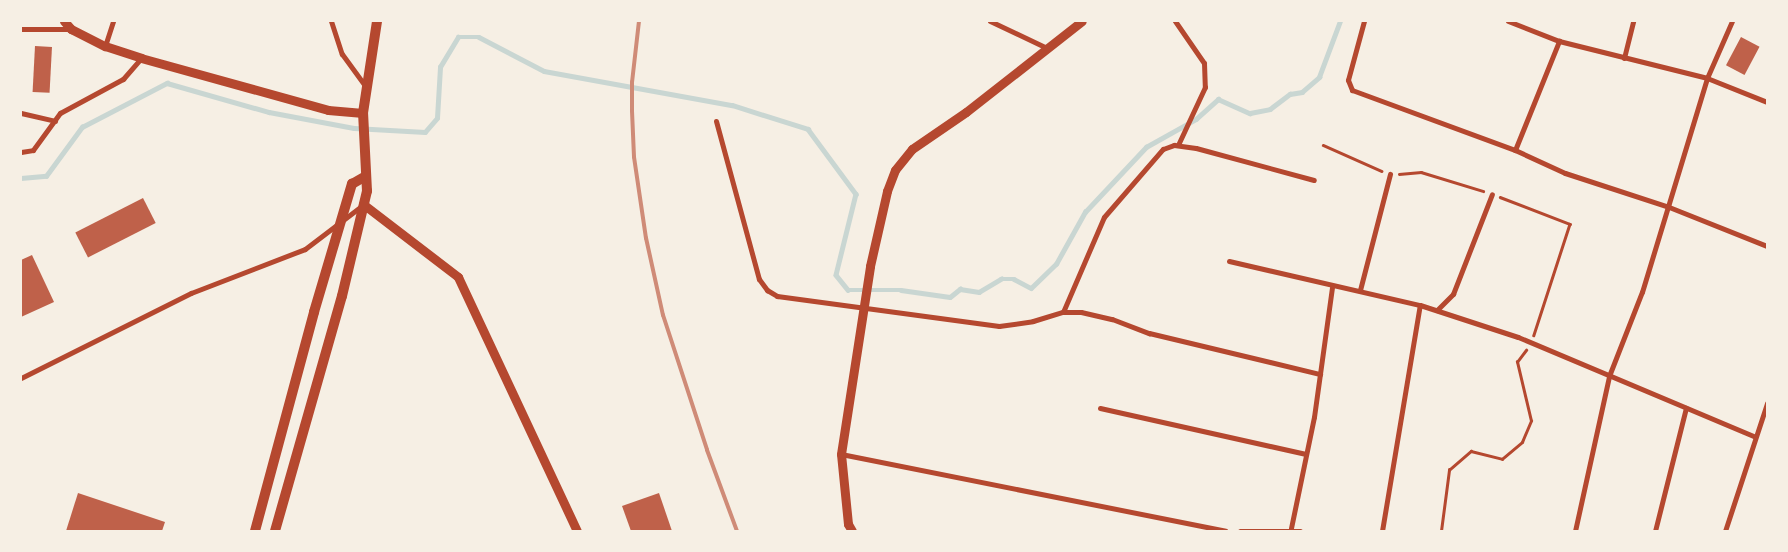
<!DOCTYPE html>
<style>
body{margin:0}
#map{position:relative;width:1788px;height:552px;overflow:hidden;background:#f6efe4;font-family:"Space Grotesk",sans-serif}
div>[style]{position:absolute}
.stream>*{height:4.5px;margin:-2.25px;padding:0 2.25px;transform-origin:2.25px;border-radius:2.25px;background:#c9d6d2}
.building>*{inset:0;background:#bf614a;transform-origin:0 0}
.path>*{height:2.5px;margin:-1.25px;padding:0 1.25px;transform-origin:1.25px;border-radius:1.25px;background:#b5482f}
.minor>*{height:5px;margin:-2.5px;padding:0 2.5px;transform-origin:2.5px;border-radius:2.5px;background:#b5482f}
.tertiary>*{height:9px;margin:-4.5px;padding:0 4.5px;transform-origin:4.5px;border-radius:4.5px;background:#b5482f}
.secondary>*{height:10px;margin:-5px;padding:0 5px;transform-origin:5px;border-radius:5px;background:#b5482f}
.rail>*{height:4px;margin:-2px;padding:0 2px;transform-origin:2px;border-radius:2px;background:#cf8b77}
span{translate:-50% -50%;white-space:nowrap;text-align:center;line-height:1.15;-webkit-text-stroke:5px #f6efe4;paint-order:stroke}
.frame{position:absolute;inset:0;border:22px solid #f6efe4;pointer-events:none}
</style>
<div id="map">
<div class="stream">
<div style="left:21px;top:178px;width:25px;rotate:-5deg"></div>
<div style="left:46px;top:176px;width:61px;rotate:-53.7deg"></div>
<div style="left:82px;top:127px;width:96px;rotate:-27.4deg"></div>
<div style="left:167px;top:83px;width:106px;rotate:15.9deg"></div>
<div style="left:269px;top:112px;width:86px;rotate:10.7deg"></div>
<div style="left:354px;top:128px;width:71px;rotate:3.2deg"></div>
<div style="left:425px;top:132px;width:18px;rotate:-49deg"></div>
<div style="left:437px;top:118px;width:51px;rotate:-86.6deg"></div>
<div style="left:440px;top:67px;width:35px;rotate:-59deg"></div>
<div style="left:458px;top:37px;width:21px"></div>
<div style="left:479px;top:37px;width:73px;rotate:27.6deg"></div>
<div style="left:544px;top:71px;width:191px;rotate:10.3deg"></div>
<div style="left:732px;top:105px;width:80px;rotate:17.5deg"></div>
<div style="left:808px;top:129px;width:81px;rotate:53.6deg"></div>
<div style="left:856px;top:194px;width:83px;rotate:103.9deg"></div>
<div style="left:836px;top:275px;width:19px;rotate:51deg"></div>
<div style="left:848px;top:290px;width:53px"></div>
<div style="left:901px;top:290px;width:49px;rotate:8.1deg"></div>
<div style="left:950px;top:297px;width:13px;rotate:-39deg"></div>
<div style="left:960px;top:289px;width:19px;rotate:9deg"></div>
<div style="left:979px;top:292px;width:26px;rotate:-31deg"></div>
<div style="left:1001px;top:279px;width:13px"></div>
<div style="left:1014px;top:279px;width:19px;rotate:28deg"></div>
<div style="left:1031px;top:288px;width:35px;rotate:-44deg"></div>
<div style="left:1056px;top:264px;width:60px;rotate:-60.9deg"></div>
<div style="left:1085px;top:212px;width:89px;rotate:-46.8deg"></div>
<div style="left:1146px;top:147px;width:57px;rotate:-29.2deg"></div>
<div style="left:1196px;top:119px;width:30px;rotate:-42deg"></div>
<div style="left:1218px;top:99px;width:35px;rotate:24deg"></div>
<div style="left:1250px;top:113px;width:20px;rotate:-11deg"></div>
<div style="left:1270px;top:109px;width:25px;rotate:-37deg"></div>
<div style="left:1290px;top:94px;width:12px;rotate:-9deg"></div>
<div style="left:1302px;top:92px;width:23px;rotate:-41deg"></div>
<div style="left:1319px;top:77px;width:60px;rotate:-69.4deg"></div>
</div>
<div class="building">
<div style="left:1741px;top:37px;width:21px;height:32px;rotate:28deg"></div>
<div style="left:35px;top:46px;width:17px;height:46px;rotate:3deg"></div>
<div style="left:143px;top:198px;width:28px;height:76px;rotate:63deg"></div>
<div style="clip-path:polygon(32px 255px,54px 302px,21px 317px,21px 260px)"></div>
<div style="clip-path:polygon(78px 493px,165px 522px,162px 531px,66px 531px)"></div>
<div style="clip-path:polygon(659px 493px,672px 531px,631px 531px,622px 506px)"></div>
</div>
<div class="path">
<div style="left:1323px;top:145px;width:64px;rotate:23.8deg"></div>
<div style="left:1399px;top:174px;width:22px;rotate:-5deg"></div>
<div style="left:1421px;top:172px;width:65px;rotate:17deg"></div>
<div style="left:1500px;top:197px;width:75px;rotate:21.1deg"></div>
<div style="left:1570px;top:224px;width:117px;rotate:108deg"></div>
<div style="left:1441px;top:531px;width:62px;rotate:-82.5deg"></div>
<div style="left:1449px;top:470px;width:29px;rotate:-41deg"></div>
<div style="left:1471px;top:451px;width:32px;rotate:14deg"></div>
<div style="left:1502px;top:459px;width:26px;rotate:-40deg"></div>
<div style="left:1522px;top:442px;width:23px;rotate:-67deg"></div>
<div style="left:1531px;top:421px;width:61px;rotate:-103.3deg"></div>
<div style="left:1517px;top:362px;width:15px;rotate:-53deg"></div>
</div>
<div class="minor">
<div style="left:331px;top:21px;width:35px;rotate:72deg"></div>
<div style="left:342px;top:54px;width:39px;rotate:54deg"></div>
<div style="left:990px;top:21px;width:63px;rotate:25.3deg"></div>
<div style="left:1175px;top:21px;width:51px;rotate:55.4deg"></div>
<div style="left:1204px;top:63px;width:24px;rotate:88deg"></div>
<div style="left:1205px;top:87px;width:64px;rotate:115deg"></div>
<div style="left:1364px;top:21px;width:61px;rotate:105.2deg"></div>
<div style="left:1348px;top:80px;width:11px;rotate:68deg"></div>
<div style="left:1352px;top:90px;width:174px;rotate:20.2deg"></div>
<div style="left:1515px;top:150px;width:55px;rotate:24.7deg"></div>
<div style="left:1565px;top:173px;width:109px;rotate:18.1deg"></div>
<div style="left:1669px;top:207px;width:105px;rotate:21.7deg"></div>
<div style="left:1508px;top:21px;width:55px;rotate:21.4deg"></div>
<div style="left:1559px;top:41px;width:153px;rotate:14deg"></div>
<div style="left:1707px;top:78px;width:65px;rotate:21.8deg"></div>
<div style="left:21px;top:29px;width:50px"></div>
<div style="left:105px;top:46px;width:26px;rotate:-72deg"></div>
<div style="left:1624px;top:58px;width:38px;rotate:-76deg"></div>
<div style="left:21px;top:113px;width:35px;rotate:13deg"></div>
<div style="left:716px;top:121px;width:164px;rotate:74.8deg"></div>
<div style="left:759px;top:279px;width:14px;rotate:54deg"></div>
<div style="left:767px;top:290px;width:12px;rotate:31deg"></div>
<div style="left:777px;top:296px;width:224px;rotate:7.7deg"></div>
<div style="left:999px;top:326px;width:34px;rotate:-8deg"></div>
<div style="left:1033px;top:321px;width:31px;rotate:-17deg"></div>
<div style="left:1063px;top:312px;width:18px"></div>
<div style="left:1081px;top:312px;width:32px;rotate:13deg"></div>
<div style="left:1112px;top:319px;width:40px;rotate:21deg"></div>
<div style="left:1149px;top:333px;width:176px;rotate:13.5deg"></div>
<div style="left:1515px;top:150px;width:118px;rotate:-68deg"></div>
<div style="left:21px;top:152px;width:12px;rotate:-9deg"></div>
<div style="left:33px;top:150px;width:46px;rotate:-53.9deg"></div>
<div style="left:60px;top:113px;width:72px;rotate:-28.4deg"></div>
<div style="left:123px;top:79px;width:28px;rotate:-49deg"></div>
<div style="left:1229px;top:261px;width:196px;rotate:13deg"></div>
<div style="left:1420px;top:305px;width:103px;rotate:18.1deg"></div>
<div style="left:1518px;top:337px;width:256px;rotate:22.8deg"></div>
<div style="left:1360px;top:290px;width:120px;rotate:-75.5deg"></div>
<div style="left:1437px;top:310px;width:23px;rotate:-45deg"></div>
<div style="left:1453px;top:294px;width:107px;rotate:-68.7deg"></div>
<div style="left:1063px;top:312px;width:103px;rotate:-66.7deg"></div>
<div style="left:1104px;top:217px;width:90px;rotate:-49.1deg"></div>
<div style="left:1163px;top:149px;width:12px;rotate:-20deg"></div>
<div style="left:1174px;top:145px;width:22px;rotate:8deg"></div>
<div style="left:1196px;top:148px;width:122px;rotate:15.2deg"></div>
<div style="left:21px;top:378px;width:190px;rotate:-26.6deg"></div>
<div style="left:191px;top:293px;width:122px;rotate:-21.1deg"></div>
<div style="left:305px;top:249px;width:73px;rotate:-37.2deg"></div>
<div style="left:1100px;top:408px;width:211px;rotate:12.6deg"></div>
<div style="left:841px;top:454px;width:392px;rotate:11.3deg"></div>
<div style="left:1291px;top:528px;width:113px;rotate:-78.3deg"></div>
<div style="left:1314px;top:417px;width:131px;rotate:-82.1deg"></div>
<div style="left:1240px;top:531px;width:60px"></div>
<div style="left:1382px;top:531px;width:229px;rotate:-80.5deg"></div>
<div style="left:1575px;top:531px;width:159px;rotate:-77.6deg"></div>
<div style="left:1609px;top:376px;width:90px;rotate:-68.6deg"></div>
<div style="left:1642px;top:292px;width:224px;rotate:-73.1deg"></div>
<div style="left:1707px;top:78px;width:62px;rotate:-66.3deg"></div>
<div style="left:1655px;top:531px;width:127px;rotate:-75.9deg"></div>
<div style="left:1725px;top:531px;width:135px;rotate:-71.8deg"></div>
</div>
<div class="tertiary">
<div style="left:64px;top:21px;width:11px;rotate:49deg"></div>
<div style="left:71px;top:29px;width:38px;rotate:27deg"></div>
<div style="left:105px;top:46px;width:38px;rotate:18deg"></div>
<div style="left:141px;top:58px;width:194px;rotate:15.5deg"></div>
<div style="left:328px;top:110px;width:35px;rotate:5deg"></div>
<div style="left:363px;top:204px;width:120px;rotate:37.5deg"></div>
<div style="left:458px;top:277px;width:280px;rotate:64.9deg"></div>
<div style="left:852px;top:531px;width:8px;rotate:-120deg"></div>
<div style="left:848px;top:524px;width:70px;rotate:-95.7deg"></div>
<div style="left:841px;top:454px;width:190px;rotate:-81.2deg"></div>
<div style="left:870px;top:266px;width:77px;rotate:-77.2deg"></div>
<div style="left:887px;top:191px;width:22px;rotate:-69deg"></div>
<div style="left:895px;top:170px;width:27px;rotate:-51deg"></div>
<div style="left:912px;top:149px;width:65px;rotate:-34.4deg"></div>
<div style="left:966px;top:112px;width:147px;rotate:-38.1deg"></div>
</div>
<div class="secondary">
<div style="left:255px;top:531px;width:227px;rotate:-74.9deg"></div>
<div style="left:314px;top:312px;width:134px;rotate:-73.5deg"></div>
<div style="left:352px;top:184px;width:16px;rotate:-30deg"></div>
<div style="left:275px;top:531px;width:244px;rotate:-74.1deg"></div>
<div style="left:342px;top:296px;width:108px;rotate:-76.6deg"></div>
<div style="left:367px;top:191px;width:78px;rotate:-92.9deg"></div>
<div style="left:363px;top:113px;width:93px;rotate:-81.3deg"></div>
</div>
<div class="rail">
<div style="left:639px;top:21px;width:61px;rotate:96.5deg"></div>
<div style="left:632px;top:82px;width:29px;rotate:90deg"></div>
<div style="left:632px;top:111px;width:46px;rotate:87.5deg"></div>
<div style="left:634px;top:157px;width:82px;rotate:81.6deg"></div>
<div style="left:646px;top:238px;width:79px;rotate:77.6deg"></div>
<div style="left:663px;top:315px;width:142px;rotate:71.9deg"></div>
<div style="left:707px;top:450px;width:86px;rotate:69.7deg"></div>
</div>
<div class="frame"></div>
</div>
